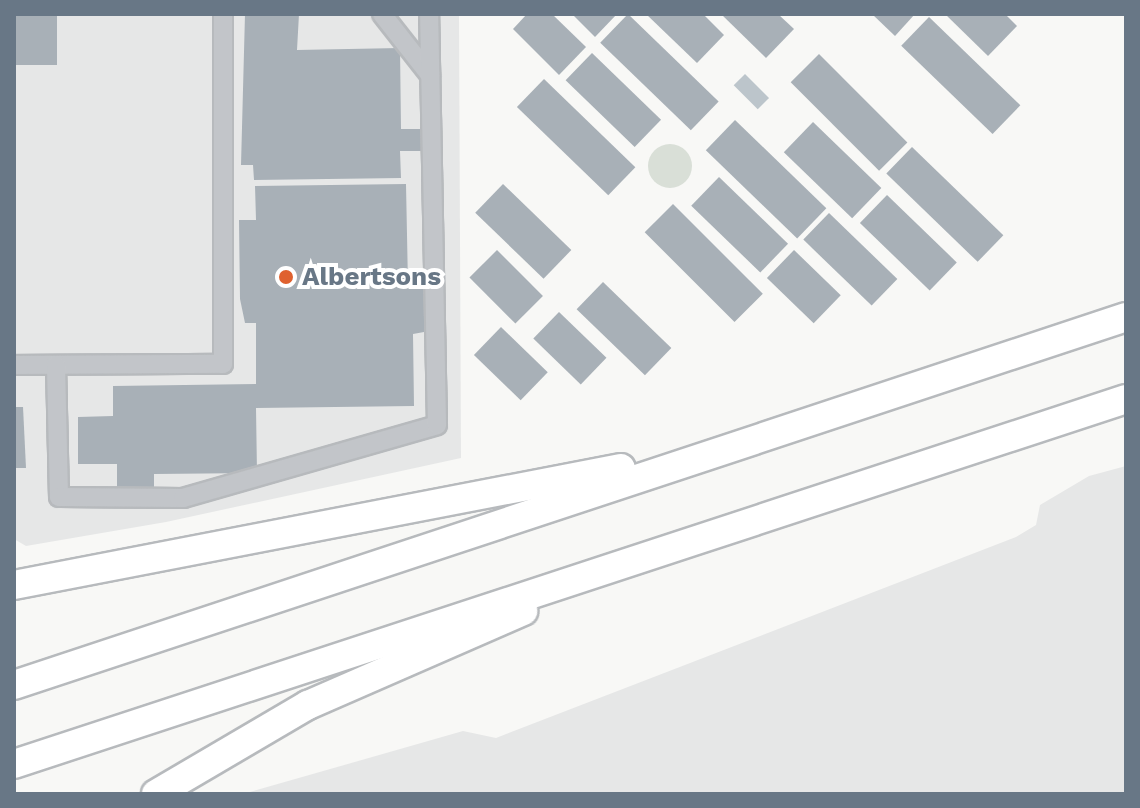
<!DOCTYPE html>
<style>
body{margin:0}
#map{position:relative;width:1140px;height:808px;overflow:hidden;background:#f8f8f6;font-family:"Work Sans",sans-serif}
div>[style]{position:absolute}
.built>*{inset:0;background:#e6e7e7}
.green>*{inset:0;background:#d9dfd7}
.round{border-radius:50%}
.water>*{inset:0;background:#bcc5cb;transform-origin:0 0}
.building>*{inset:0;background:#a8b0b7;transform-origin:0 0}
.roads{filter:drop-shadow(2px 0 #b7babd) drop-shadow(-2px 0 #b7babd) drop-shadow(0 2px #b7babd) drop-shadow(0 -2px #b7babd)}
.minor>*{height:18px;margin:-9px;padding:0 9px;transform-origin:9px;border-radius:9px;background:#c2c5c9}
.highway>*{height:28px;margin:-14px;padding:0 14px;transform-origin:14px;border-radius:14px;background:#fff}
.dots>*{width:22px;height:22px;translate:-50% -50%;box-sizing:border-box;border:4px solid #fff;border-radius:50%}
span{translate:-50% -50%;white-space:nowrap;text-align:center;line-height:1.15;-webkit-text-stroke:8px #fff;paint-order:stroke}
.poi-label{font-size:26px;color:#687786;font-weight:700}
.left{translate:0 -50%;text-align:left}
.frame{position:absolute;inset:0;border:16px solid #687786;pointer-events:none}
</style>
<div id="map">
<div class="built">
<div style="clip-path:polygon(14px 14px,459px 14px,461px 458px,166px 522px,26px 546px,14px 539px)"></div>
<div style="clip-path:polygon(1126px 466px,1126px 794px,243px 794px,463px 731px,496px 738px,1016px 537px,1036px 525px,1040px 505px,1089px 476px)"></div>
</div>
<div class="green">
<div class="round" style="left:648px;top:144px;width:44px;height:44px"></div>
</div>
<div class="water">
<div style="left:745px;top:74px;width:34px;height:16px;rotate:45deg"></div>
</div>
<div class="building">
<div style="left:14px;top:14px;width:43px;height:51px"></div>
<div style="clip-path:polygon(245px 14px,299px 14px,297px 50px,400px 48px,401px 129px,425px 129px,425px 151px,400px 151px,401px 178px,254px 180px,253px 165px,241px 165px)"></div>
<div style="clip-path:polygon(527px 14px,552px 14px,586px 47px,559px 75px,513px 29px)"></div>
<div style="clip-path:polygon(572px 14px,617px 14px,595px 37px)"></div>
<div style="left:628px;top:14px;width:126px;height:40px;rotate:44deg"></div>
<div style="clip-path:polygon(646px 14px,703px 14px,724px 35px,697px 63px)"></div>
<div style="clip-path:polygon(721px 14px,778px 14px,794px 29px,766px 58px)"></div>
<div style="clip-path:polygon(872px 14px,915px 14px,895px 36px)"></div>
<div style="clip-path:polygon(945px 14px,1005px 14px,1017px 26px,988px 56px)"></div>
<div style="left:929px;top:17px;width:127px;height:40px;rotate:44deg"></div>
<div style="left:592px;top:53px;width:96px;height:38px;rotate:44deg"></div>
<div style="left:819px;top:54px;width:125px;height:40px;rotate:45deg"></div>
<div style="left:544px;top:79px;width:127px;height:39px;rotate:44deg"></div>
<div style="left:735px;top:120px;width:127px;height:42px;rotate:44deg"></div>
<div style="left:813px;top:122px;width:95px;height:42px;rotate:44deg"></div>
<div style="left:912px;top:147px;width:127px;height:37px;rotate:44deg"></div>
<div style="left:719px;top:177px;width:96px;height:40px;rotate:44deg"></div>
<div style="clip-path:polygon(406px 184px,408px 285px,424px 287px,424px 332px,413px 334px,414px 406px,256px 408px,257px 473px,154px 474px,154px 493px,117px 494px,117px 464px,78px 464px,78px 417px,113px 416px,113px 386px,256px 384px,256px 323px,245px 323px,240px 299px,239px 220px,256px 220px,255px 186px)"></div>
<div style="left:503px;top:184px;width:95px;height:40px;rotate:44deg"></div>
<div style="left:887px;top:195px;width:97px;height:39px;rotate:44deg"></div>
<div style="left:673px;top:204px;width:127px;height:40px;rotate:45deg"></div>
<div style="left:829px;top:213px;width:95px;height:37px;rotate:44deg"></div>
<div style="left:497px;top:250px;width:65px;height:39px;rotate:45deg"></div>
<div style="left:794px;top:250px;width:65px;height:39px;rotate:44deg"></div>
<div style="left:603px;top:282px;width:95px;height:38px;rotate:44deg"></div>
<div style="left:559px;top:312px;width:66px;height:37px;rotate:44deg"></div>
<div style="left:501px;top:327px;width:65px;height:39px;rotate:44deg"></div>
<div style="clip-path:polygon(14px 407px,23px 407px,26px 468px,14px 468px)"></div>
</div>
<div class="roads">
<div class="minor">
<div style="left:382px;top:14px;width:78px;rotate:51.8deg"></div>
<div style="left:14px;top:365px;width:209px;rotate:-0.3deg"></div>
<div style="left:223px;top:364px;width:350px;rotate:-90deg"></div>
<div style="left:56px;top:365px;width:132px;rotate:88.7deg"></div>
<div style="left:59px;top:497px;width:124px;rotate:0.5deg"></div>
<div style="left:183px;top:498px;width:264px;rotate:-16deg"></div>
<div style="left:437px;top:425px;width:411px;rotate:-91.1deg"></div>
</div>
<div class="highway">
<div style="left:14px;top:585px;width:618px;rotate:-10.91deg"></div>
<div style="left:14px;top:685px;width:1171px;rotate:-18.31deg"></div>
<div style="left:14px;top:764px;width:1170px;rotate:-18.17deg"></div>
<div style="left:156px;top:794px;width:176px;rotate:-30.4deg"></div>
<div style="left:308px;top:705px;width:235px;rotate:-23.6deg"></div>
</div>
</div>
<div class="dots">
<div style="left:286px;top:277px;background:#df612f"></div>
</div>
<div class="poi-label">
<span class="left" style="left:302px;top:277px">Albertsons</span>
</div>
<div class="frame"></div>
</div>
